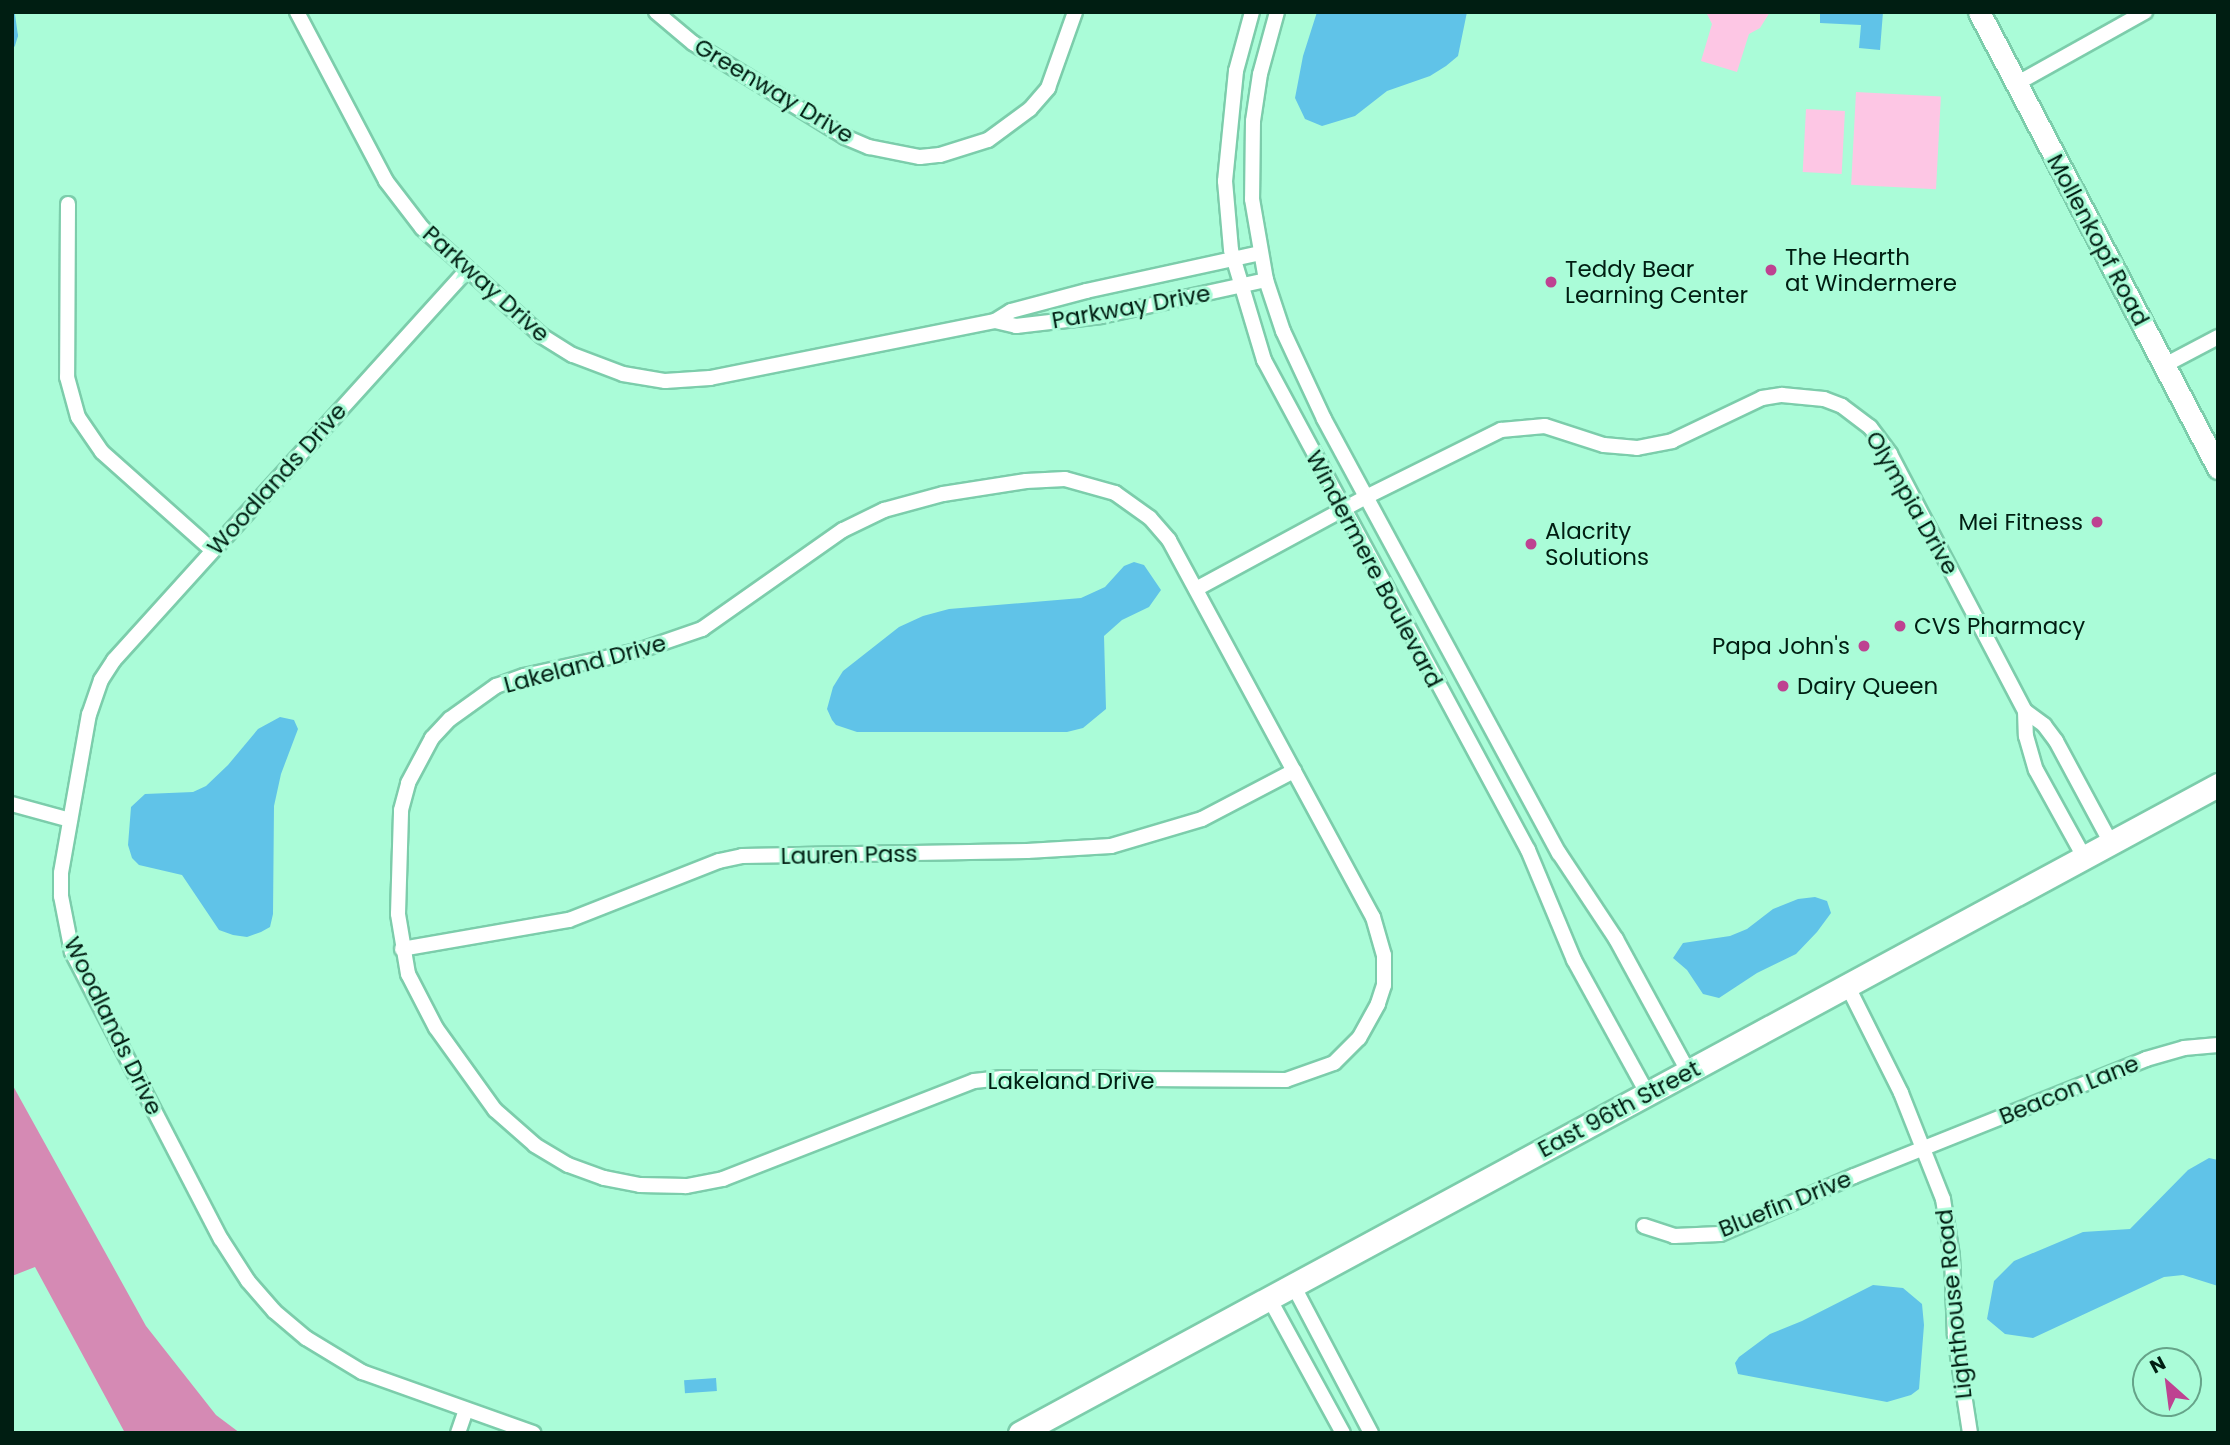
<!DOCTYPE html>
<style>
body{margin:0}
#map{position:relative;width:2230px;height:1445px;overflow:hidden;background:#aafcd8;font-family:Poppins,sans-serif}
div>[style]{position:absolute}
.green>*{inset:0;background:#fdc6e4;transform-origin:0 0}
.forest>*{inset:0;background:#d58ab4}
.water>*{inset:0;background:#60c3e8;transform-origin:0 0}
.stream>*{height:5px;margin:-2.5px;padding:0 2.5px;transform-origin:2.5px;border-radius:2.5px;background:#60c3e8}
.roads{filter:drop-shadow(2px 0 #7ccdab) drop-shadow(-2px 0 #7ccdab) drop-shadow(0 2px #7ccdab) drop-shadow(0 -2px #7ccdab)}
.street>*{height:14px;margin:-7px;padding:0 7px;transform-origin:7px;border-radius:7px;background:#fff}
.secondary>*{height:21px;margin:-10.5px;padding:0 10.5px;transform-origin:10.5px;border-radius:10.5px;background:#fff}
.primary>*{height:23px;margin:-11.5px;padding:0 11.5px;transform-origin:11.5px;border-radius:11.5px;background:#fff}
.dots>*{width:19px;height:19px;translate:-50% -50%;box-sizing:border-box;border:4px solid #aafcd8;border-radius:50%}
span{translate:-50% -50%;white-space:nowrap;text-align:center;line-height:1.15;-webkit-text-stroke:6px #aafcd8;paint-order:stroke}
.street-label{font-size:23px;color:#001e12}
.poi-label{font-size:23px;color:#001e12}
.left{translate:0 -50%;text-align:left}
.right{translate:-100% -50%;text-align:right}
.frame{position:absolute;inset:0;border:14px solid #001e12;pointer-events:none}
.north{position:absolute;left:2132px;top:1347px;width:70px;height:70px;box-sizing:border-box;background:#aafcd8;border:2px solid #66a389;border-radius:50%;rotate:332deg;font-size:19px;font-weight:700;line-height:28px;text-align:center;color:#001e12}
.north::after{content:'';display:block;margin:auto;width:24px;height:32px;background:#be4291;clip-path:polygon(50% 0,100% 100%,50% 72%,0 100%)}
</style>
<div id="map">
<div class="green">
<div style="clip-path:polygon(1706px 12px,1770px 12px,1760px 28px,1749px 34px,1737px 72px,1701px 61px,1712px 24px)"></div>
<div style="left:1856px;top:92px;width:85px;height:93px;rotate:3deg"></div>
<div style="left:1806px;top:109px;width:39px;height:63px;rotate:3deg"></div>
</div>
<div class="forest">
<div style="clip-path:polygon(12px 1084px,146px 1326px,216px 1415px,240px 1433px,125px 1433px,35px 1267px,12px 1276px)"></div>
</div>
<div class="water">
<div style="clip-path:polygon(1317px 12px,1467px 12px,1458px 56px,1446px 66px,1430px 76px,1387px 91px,1355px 116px,1322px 126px,1305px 119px,1295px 98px,1303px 56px)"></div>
<div style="clip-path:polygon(1820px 12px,1883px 12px,1880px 50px,1859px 48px,1861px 25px,1820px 23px)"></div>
<div style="clip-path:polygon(1134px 562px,1144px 565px,1161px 590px,1149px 607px,1122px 620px,1104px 636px,1106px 709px,1083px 728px,1067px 732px,857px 732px,836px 725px,832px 720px,827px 709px,833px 687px,843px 671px,899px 627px,923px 616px,949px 609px,1081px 598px,1105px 587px,1124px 566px)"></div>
<div style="clip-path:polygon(280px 717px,294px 720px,298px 729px,281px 774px,274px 806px,273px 914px,270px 927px,261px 932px,247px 937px,233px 935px,219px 930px,182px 875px,139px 865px,132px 858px,128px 845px,131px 807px,145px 794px,193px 792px,206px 786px,228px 765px,258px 729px)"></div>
<div style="clip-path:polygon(1815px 897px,1827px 901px,1831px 913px,1817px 932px,1796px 954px,1757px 973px,1719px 998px,1703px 994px,1687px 970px,1673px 958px,1683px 943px,1730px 936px,1747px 929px,1773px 909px,1798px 899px)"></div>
<div style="clip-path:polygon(2209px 1158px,2218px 1160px,2218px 1286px,2183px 1275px,2164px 1277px,2033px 1338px,2005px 1334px,1987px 1319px,1994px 1281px,2014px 1261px,2083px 1232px,2130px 1229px,2188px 1170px)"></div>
<div style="clip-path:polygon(1873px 1285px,1903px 1288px,1922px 1304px,1924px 1325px,1919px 1389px,1911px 1395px,1887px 1402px,1738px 1374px,1735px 1363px,1739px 1357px,1770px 1334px,1802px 1321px)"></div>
<div style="left:716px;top:1378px;width:13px;height:32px;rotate:86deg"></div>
</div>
<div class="stream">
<div style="left:12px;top:14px;width:21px;rotate:82deg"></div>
<div style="left:15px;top:35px;width:10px;rotate:107deg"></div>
</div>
<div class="roads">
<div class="street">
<div style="left:297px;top:12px;width:191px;rotate:62.2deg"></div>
<div style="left:386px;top:181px;width:59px;rotate:52.5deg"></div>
<div style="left:422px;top:228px;width:161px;rotate:42deg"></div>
<div style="left:542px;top:336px;width:36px;rotate:32deg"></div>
<div style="left:573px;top:355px;width:53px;rotate:20.8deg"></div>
<div style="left:623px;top:374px;width:43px;rotate:9.5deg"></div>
<div style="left:665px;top:381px;width:45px;rotate:-3.8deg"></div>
<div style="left:710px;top:378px;width:291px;rotate:-11.3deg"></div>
<div style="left:995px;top:321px;width:19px;rotate:-32deg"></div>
<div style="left:1011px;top:311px;width:78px;rotate:-14.9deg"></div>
<div style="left:1086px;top:291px;width:178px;rotate:-12.3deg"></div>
<div style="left:656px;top:12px;width:48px;rotate:40deg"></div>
<div style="left:693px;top:43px;width:179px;rotate:31.7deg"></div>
<div style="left:845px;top:137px;width:26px;rotate:23deg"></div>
<div style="left:869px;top:147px;width:52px;rotate:11.1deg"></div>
<div style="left:920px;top:157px;width:20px;rotate:-6deg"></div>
<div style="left:940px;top:155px;width:50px;rotate:-17.4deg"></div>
<div style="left:988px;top:140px;width:52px;rotate:-36.4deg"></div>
<div style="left:1030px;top:109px;width:28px;rotate:-49deg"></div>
<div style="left:1048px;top:88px;width:81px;rotate:-70.4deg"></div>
<div style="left:1252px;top:12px;width:61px;rotate:105.2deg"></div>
<div style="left:1236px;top:71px;width:111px;rotate:95.7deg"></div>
<div style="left:1225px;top:181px;width:69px;rotate:85deg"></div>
<div style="left:1231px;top:250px;width:115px;rotate:73.3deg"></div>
<div style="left:1264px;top:360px;width:557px;rotate:61.69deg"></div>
<div style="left:1528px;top:850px;width:119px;rotate:67.3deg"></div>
<div style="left:1574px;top:960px;width:152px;rotate:61.2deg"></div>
<div style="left:1277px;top:12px;width:64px;rotate:105.3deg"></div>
<div style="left:1260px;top:74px;width:48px;rotate:98.5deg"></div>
<div style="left:1253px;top:121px;width:78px;rotate:90.7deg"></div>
<div style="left:1252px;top:199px;width:82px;rotate:80.2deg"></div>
<div style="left:1266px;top:280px;width:54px;rotate:71.6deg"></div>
<div style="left:1283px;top:331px;width:97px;rotate:65deg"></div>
<div style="left:1324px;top:419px;width:494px;rotate:61.6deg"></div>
<div style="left:1559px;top:853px;width:103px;rotate:56.5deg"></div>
<div style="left:1616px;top:939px;width:150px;rotate:61.4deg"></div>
<div style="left:2016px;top:84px;width:148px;rotate:-29.2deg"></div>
<div style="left:68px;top:204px;width:173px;rotate:90.3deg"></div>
<div style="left:67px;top:377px;width:41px;rotate:74.6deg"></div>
<div style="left:78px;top:417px;width:42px;rotate:55.6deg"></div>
<div style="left:102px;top:452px;width:147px;rotate:41.7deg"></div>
<div style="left:467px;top:270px;width:526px;rotate:132.15deg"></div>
<div style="left:114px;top:660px;width:24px;rotate:123deg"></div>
<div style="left:101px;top:680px;width:36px;rotate:109deg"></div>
<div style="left:89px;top:714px;width:161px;rotate:100deg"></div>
<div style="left:61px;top:873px;width:23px;rotate:90deg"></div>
<div style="left:61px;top:896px;width:57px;rotate:78.9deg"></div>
<div style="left:72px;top:952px;width:323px;rotate:62.6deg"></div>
<div style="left:221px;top:1239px;width:50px;rotate:57.3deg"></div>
<div style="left:248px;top:1281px;width:40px;rotate:49deg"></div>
<div style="left:274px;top:1311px;width:42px;rotate:40.2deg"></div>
<div style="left:306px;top:1338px;width:66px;rotate:31.3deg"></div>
<div style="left:362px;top:1372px;width:182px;rotate:19.6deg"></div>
<div style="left:995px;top:321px;width:22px;rotate:13deg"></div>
<div style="left:1016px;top:326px;width:86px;rotate:-6.7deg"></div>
<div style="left:1101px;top:316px;width:169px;rotate:-12.3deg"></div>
<div style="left:2165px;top:365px;width:60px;rotate:-27.8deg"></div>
<div style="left:1065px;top:479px;width:52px;rotate:15.6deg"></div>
<div style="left:1115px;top:493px;width:43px;rotate:35.5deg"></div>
<div style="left:1150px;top:518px;width:29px;rotate:49deg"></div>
<div style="left:1169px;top:540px;width:429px;rotate:61.6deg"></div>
<div style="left:1373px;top:917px;width:40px;rotate:74deg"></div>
<div style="left:1384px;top:955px;width:30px;rotate:90deg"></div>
<div style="left:1384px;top:985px;width:20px;rotate:108deg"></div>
<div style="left:1378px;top:1004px;width:39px;rotate:119deg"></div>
<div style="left:1359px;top:1038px;width:35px;rotate:135deg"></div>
<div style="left:1334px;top:1063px;width:51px;rotate:160.5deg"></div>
<div style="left:1286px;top:1080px;width:284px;rotate:-179.6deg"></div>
<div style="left:1002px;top:1078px;width:28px;rotate:174deg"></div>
<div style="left:974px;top:1081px;width:269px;rotate:158.7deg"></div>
<div style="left:723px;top:1179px;width:38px;rotate:169deg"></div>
<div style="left:686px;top:1186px;width:46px;rotate:-178.8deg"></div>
<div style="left:640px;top:1185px;width:37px;rotate:-169deg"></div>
<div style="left:604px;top:1178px;width:38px;rotate:-160deg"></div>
<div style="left:568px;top:1165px;width:39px;rotate:-149deg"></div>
<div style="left:535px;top:1145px;width:53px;rotate:-138.8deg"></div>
<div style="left:495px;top:1110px;width:101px;rotate:-125.7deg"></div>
<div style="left:436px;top:1028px;width:61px;rotate:-117.4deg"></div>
<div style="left:408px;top:974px;width:61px;rotate:-99.5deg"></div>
<div style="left:398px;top:914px;width:104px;rotate:-88.3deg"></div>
<div style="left:401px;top:810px;width:28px;rotate:-75deg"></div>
<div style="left:408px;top:783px;width:51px;rotate:-61.9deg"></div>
<div style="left:432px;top:738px;width:26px;rotate:-47deg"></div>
<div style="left:450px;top:719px;width:57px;rotate:-35.7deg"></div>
<div style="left:496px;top:686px;width:30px;rotate:-20deg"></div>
<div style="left:524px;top:676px;width:120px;rotate:-12.5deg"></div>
<div style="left:641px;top:650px;width:65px;rotate:-19deg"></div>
<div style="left:702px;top:629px;width:172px;rotate:-35.1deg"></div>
<div style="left:843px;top:530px;width:46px;rotate:-26deg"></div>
<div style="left:884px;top:510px;width:61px;rotate:-15.2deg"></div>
<div style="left:943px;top:494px;width:84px;rotate:-8.9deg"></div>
<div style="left:1026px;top:481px;width:39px;rotate:-3deg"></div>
<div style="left:1196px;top:589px;width:193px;rotate:-28.4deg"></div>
<div style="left:1366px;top:497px;width:151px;rotate:-26.4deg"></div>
<div style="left:1501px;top:430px;width:44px;rotate:-5.2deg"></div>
<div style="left:1545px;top:426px;width:62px;rotate:17.9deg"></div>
<div style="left:1604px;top:445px;width:33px;rotate:5deg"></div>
<div style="left:1637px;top:448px;width:36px;rotate:-11deg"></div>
<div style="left:1672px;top:441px;width:100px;rotate:-25.5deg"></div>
<div style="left:1762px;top:398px;width:20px;rotate:-9deg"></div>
<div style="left:1782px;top:395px;width:42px;rotate:5.4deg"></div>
<div style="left:1824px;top:399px;width:19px;rotate:21deg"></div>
<div style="left:1842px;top:406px;width:35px;rotate:37deg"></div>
<div style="left:1870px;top:427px;width:34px;rotate:53deg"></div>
<div style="left:1890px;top:454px;width:290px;rotate:62.3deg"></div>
<div style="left:2025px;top:711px;width:25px;rotate:88deg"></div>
<div style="left:2026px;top:736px;width:35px;rotate:74deg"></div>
<div style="left:2036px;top:770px;width:99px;rotate:61.1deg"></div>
<div style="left:2025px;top:711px;width:24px;rotate:36deg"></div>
<div style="left:2044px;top:725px;width:20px;rotate:53deg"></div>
<div style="left:2056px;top:741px;width:116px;rotate:61.7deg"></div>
<div style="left:12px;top:804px;width:60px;rotate:15.4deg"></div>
<div style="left:402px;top:949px;width:169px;rotate:-9.9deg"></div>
<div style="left:569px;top:920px;width:161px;rotate:-21.5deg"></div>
<div style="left:719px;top:861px;width:24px;rotate:-12deg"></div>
<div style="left:742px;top:856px;width:285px;rotate:-1deg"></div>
<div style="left:1027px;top:851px;width:84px;rotate:-3.4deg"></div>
<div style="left:1111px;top:846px;width:95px;rotate:-16.5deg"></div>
<div style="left:1202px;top:819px;width:104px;rotate:-27.6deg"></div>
<div style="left:1847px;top:985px;width:121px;rotate:63.4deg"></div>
<div style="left:1901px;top:1093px;width:114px;rotate:68.4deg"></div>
<div style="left:1943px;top:1199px;width:58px;rotate:81deg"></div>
<div style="left:1952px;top:1256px;width:80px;rotate:87.9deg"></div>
<div style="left:1955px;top:1336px;width:98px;rotate:81.2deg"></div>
<div style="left:1644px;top:1226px;width:32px;rotate:18deg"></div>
<div style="left:1674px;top:1236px;width:46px;rotate:-2.5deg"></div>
<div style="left:1720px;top:1234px;width:146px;rotate:-23.4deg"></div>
<div style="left:1854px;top:1176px;width:315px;rotate:-21.8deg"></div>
<div style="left:2146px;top:1059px;width:40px;rotate:-16deg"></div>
<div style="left:2184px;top:1048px;width:34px;rotate:-5deg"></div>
<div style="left:1293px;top:1285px;width:167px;rotate:62.2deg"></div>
<div style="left:1269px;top:1298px;width:154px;rotate:61.3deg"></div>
<div style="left:458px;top:1433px;width:24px;rotate:-71deg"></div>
</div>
<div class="secondary">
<div style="left:1979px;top:12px;width:515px;rotate:62.34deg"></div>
</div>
<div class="primary">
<div style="left:1020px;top:1433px;width:1362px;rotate:-28.41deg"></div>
</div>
</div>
<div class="dots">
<div style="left:1771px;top:270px;background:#be4291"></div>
<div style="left:1551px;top:282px;background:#be4291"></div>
<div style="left:2097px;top:522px;background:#be4291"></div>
<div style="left:1531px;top:544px;background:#be4291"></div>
<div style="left:1900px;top:626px;background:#be4291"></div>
<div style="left:1864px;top:646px;background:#be4291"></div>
<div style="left:1783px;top:686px;background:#be4291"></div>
</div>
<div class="street-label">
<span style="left:774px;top:91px;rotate:31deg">Greenway Drive</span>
<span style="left:2098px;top:240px;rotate:62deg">Mollenkopf Road</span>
<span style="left:486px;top:284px;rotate:42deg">Parkway Drive</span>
<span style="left:1131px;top:307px;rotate:-10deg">Parkway Drive</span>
<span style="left:277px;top:479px;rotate:-48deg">Woodlands Drive</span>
<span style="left:1912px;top:503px;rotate:60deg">Olympia Drive</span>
<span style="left:1374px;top:569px;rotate:62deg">Windermere Boulevard</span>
<span style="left:585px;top:664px;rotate:-15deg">Lakeland Drive</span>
<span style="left:849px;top:855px;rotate:-1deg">Lauren Pass</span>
<span style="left:113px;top:1026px;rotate:64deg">Woodlands Drive</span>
<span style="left:1071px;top:1081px">Lakeland Drive</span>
<span style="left:2069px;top:1090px;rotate:-22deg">Beacon Lane</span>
<span style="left:1619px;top:1109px;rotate:-28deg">East 96th Street</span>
<span style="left:1785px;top:1204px;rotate:-22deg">Bluefin Drive</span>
<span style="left:1954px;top:1304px;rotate:-96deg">Lighthouse Road</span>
</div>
<div class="poi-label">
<span class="left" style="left:1785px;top:270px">The Hearth<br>at Windermere</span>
<span class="left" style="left:1565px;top:282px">Teddy Bear<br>Learning Center</span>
<span class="right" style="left:2083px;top:522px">Mei Fitness</span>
<span class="left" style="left:1545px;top:544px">Alacrity<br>Solutions</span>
<span class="left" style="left:1914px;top:626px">CVS Pharmacy</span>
<span class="right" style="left:1850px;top:646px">Papa John's</span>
<span class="left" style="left:1797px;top:686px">Dairy Queen</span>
</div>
<div class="frame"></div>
<div class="north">N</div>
</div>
